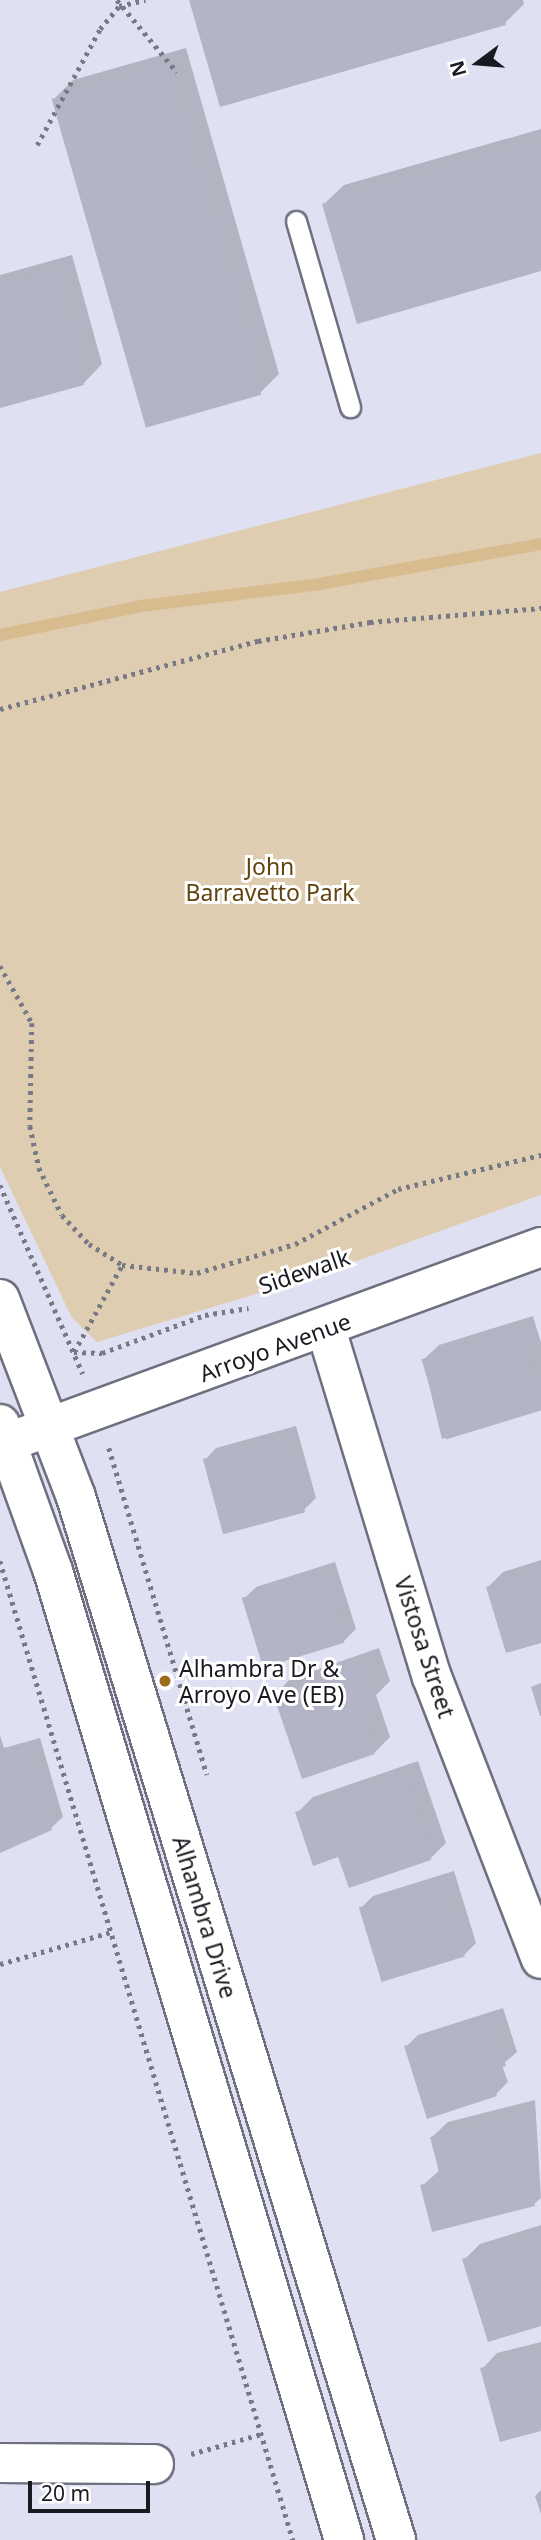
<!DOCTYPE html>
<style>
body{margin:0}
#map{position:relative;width:541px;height:2540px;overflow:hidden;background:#dfe1f3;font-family:"Noto Sans",sans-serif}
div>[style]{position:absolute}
.green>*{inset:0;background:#dfcdb2}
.shadow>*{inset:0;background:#0003}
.stream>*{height:12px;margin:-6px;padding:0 6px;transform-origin:6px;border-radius:6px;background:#d9bb90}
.building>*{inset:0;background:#b3b5c6;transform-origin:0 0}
.path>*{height:4.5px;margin-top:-2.25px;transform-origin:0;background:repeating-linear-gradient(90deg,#777984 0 3.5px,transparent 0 8.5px)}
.roads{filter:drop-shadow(2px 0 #6e707f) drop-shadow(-2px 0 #6e707f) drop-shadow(0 2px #6e707f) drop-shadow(0 -2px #6e707f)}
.service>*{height:19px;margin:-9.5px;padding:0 9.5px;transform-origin:9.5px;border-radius:9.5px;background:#fff}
.minor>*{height:38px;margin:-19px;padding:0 19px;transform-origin:19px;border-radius:19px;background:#fff}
.secondary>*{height:38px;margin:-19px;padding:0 19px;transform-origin:19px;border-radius:19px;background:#fff}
.dots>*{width:19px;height:19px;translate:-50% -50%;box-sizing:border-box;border:4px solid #fff;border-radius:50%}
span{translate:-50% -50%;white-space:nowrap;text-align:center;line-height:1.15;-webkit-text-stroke:6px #fff;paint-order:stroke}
.park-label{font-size:23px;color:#62440f}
.street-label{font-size:23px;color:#191a20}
.poi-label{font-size:23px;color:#191a20}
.left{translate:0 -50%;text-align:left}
.north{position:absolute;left:443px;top:28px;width:70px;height:70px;-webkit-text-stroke:5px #fff;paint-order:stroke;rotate:254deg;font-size:19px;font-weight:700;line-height:28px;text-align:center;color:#191a20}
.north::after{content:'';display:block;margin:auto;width:24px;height:32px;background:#191a20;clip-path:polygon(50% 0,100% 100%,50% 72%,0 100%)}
.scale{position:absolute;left:28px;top:2481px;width:122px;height:32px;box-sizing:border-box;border:4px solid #191a20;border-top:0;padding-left:9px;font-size:21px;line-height:24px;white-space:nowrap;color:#191a20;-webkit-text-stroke:5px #fff;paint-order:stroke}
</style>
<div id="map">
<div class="green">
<div style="clip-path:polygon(541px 453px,541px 1195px,309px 1278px,97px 1342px,72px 1318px,0 1167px,0 592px)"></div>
</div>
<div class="shadow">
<div style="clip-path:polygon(191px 0,523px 0,524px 4px,505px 23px)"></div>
<div style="clip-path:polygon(186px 48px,279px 374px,260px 393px,54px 99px,73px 80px)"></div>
<div style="clip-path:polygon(541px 129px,541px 269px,324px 204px,344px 185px)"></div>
<div style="clip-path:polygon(72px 255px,102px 364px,83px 384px,0 406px,0 275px)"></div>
<div style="clip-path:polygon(533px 1316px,541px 1343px,541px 1408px,442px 1439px,423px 1360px,439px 1345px)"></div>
<div style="clip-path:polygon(296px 1426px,316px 1498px,304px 1510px,205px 1460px,216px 1448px)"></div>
<div style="clip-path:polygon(541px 1560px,541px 1641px,488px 1587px,503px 1572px)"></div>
<div style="clip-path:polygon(335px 1562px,356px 1629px,344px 1641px,244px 1599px,256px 1587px)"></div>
<div style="clip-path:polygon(379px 1648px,390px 1681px,376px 1695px,390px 1737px,375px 1752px,303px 1777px,275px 1695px,290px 1679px)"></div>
<div style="clip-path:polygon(0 1735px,4px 1748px,40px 1738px,63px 1817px,51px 1828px,0 1849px)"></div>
<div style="clip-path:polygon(418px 1761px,446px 1843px,430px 1859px,339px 1854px,297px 1813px,313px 1797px)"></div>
<div style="clip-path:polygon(454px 1871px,476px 1943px,464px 1955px,361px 1908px,373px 1896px)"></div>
<div style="clip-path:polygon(503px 2008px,517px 2052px,502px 2065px,508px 2082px,496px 2094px,406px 2047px,418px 2035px)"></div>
<div style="clip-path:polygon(535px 2100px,541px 2198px,534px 2204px,422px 2186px,441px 2169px,432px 2137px,448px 2122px)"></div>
<div style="clip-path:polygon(541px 2225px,541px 2324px,464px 2260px,480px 2244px)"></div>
<div style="clip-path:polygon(541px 2342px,541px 2429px,482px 2369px,497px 2353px)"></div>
<div style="clip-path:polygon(541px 2490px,541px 2514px,535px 2496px)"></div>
</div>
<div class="stream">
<div style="left:0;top:635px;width:144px;rotate:-11.6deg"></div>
<div style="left:141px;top:606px;width:179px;rotate:-7deg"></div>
<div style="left:319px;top:584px;width:226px;rotate:-10.2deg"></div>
</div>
<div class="building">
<div style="clip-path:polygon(189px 0,499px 0,506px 25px,220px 107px)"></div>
<div style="left:167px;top:66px;width:342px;height:120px;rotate:74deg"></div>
<div style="clip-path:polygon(541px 141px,541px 271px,357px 324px,322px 204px)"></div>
<div style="clip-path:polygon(53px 273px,84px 385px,0 408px,0 288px)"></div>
<div style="left:517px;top:1330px;width:84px;height:100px;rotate:73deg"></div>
<div style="left:285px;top:1437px;width:78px;height:85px;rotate:75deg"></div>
<div style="clip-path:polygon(541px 1570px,541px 1643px,506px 1653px,486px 1587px)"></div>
<div style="left:323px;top:1573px;width:73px;height:85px;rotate:73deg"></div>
<div style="clip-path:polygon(363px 1663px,376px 1698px,358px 1704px,375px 1754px,302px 1779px,273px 1694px)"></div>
<div style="clip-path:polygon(541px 1683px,541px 1716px,540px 1716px,531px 1687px)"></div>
<div style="clip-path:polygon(28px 1748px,52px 1830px,0 1853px,0 1756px)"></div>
<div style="clip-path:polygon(403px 1776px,431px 1860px,349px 1888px,338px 1857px,313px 1866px,295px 1812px)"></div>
<div style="left:442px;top:1882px;width:78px;height:87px;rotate:73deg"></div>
<div style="clip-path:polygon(491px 2018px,506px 2066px,489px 2071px,497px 2096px,427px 2119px,404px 2046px)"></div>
<div style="clip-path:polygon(520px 2115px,535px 2206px,432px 2232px,420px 2185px,441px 2180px,430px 2137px)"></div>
<div style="clip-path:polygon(541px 2234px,541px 2326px,488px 2342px,462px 2259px)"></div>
<div style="clip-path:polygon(541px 2352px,541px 2431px,500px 2442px,480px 2368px)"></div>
</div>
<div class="path">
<div style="left:117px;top:0;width:94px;rotate:50.2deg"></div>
<div style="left:37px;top:145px;width:132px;rotate:-61.5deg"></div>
<div style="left:100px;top:29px;width:30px;rotate:-50deg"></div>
<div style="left:119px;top:6px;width:27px;rotate:-13deg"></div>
<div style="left:0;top:709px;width:267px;rotate:-14.8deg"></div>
<div style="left:258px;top:641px;width:114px;rotate:-9.6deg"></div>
<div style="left:370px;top:622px;width:172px;rotate:-4.7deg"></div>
<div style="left:0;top:966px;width:65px;rotate:60.7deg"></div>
<div style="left:32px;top:1023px;width:103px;rotate:91.1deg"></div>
<div style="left:30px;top:1126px;width:43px;rotate:77.9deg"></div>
<div style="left:39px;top:1168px;width:52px;rotate:63.9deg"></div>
<div style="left:62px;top:1215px;width:40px;rotate:47deg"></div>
<div style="left:89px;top:1244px;width:39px;rotate:32deg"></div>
<div style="left:122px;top:1265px;width:75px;rotate:6.1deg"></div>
<div style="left:197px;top:1273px;width:102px;rotate:-16.5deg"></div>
<div style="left:295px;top:1244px;width:117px;rotate:-28.1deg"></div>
<div style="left:398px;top:1189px;width:147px;rotate:-13.4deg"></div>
<div style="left:0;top:1185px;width:206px;rotate:66.3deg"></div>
<div style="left:74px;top:1352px;width:28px;rotate:2deg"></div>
<div style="left:102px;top:1353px;width:110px;rotate:-20.3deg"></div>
<div style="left:205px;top:1315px;width:44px;rotate:-9.2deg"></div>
<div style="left:74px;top:1352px;width:99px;rotate:-61.1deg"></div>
<div style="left:109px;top:1448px;width:341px;rotate:73.3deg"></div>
<div style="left:0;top:1561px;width:1022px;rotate:73.34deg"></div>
<div style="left:0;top:1964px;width:116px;rotate:-16.1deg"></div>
<div style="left:191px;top:2454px;width:73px;rotate:-15.9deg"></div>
</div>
<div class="roads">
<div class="service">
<div style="left:296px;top:221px;width:194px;rotate:73.8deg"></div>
</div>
<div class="minor">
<div style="left:326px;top:1329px;width:364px;rotate:73.1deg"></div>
<div style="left:432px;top:1677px;width:302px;rotate:68.9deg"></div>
<div style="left:0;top:1445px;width:576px;rotate:-20.1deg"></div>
<div style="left:0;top:2463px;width:154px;rotate:0.4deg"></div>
</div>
<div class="secondary">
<div style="left:0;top:1299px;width:212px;rotate:69deg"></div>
<div style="left:76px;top:1497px;width:1091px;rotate:72.94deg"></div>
<div style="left:0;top:1424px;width:156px;rotate:70.2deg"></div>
<div style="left:53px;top:1571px;width:1012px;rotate:73.28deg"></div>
</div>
</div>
<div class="dots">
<div style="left:165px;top:1681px;background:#9a6c1c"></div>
</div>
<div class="park-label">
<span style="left:270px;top:879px">John<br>Barravetto Park</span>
</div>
<div class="street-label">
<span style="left:304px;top:1271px;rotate:-19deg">Sidewalk</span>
<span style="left:275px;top:1347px;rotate:-20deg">Arroyo Avenue</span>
<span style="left:425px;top:1647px;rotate:72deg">Vistosa Street</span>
<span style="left:205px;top:1917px;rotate:73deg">Alhambra Drive</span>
</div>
<div class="poi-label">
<span class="left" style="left:179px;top:1681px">Alhambra Dr &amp;<br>Arroyo Ave (EB)</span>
</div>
<div class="north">N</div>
<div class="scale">20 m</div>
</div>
